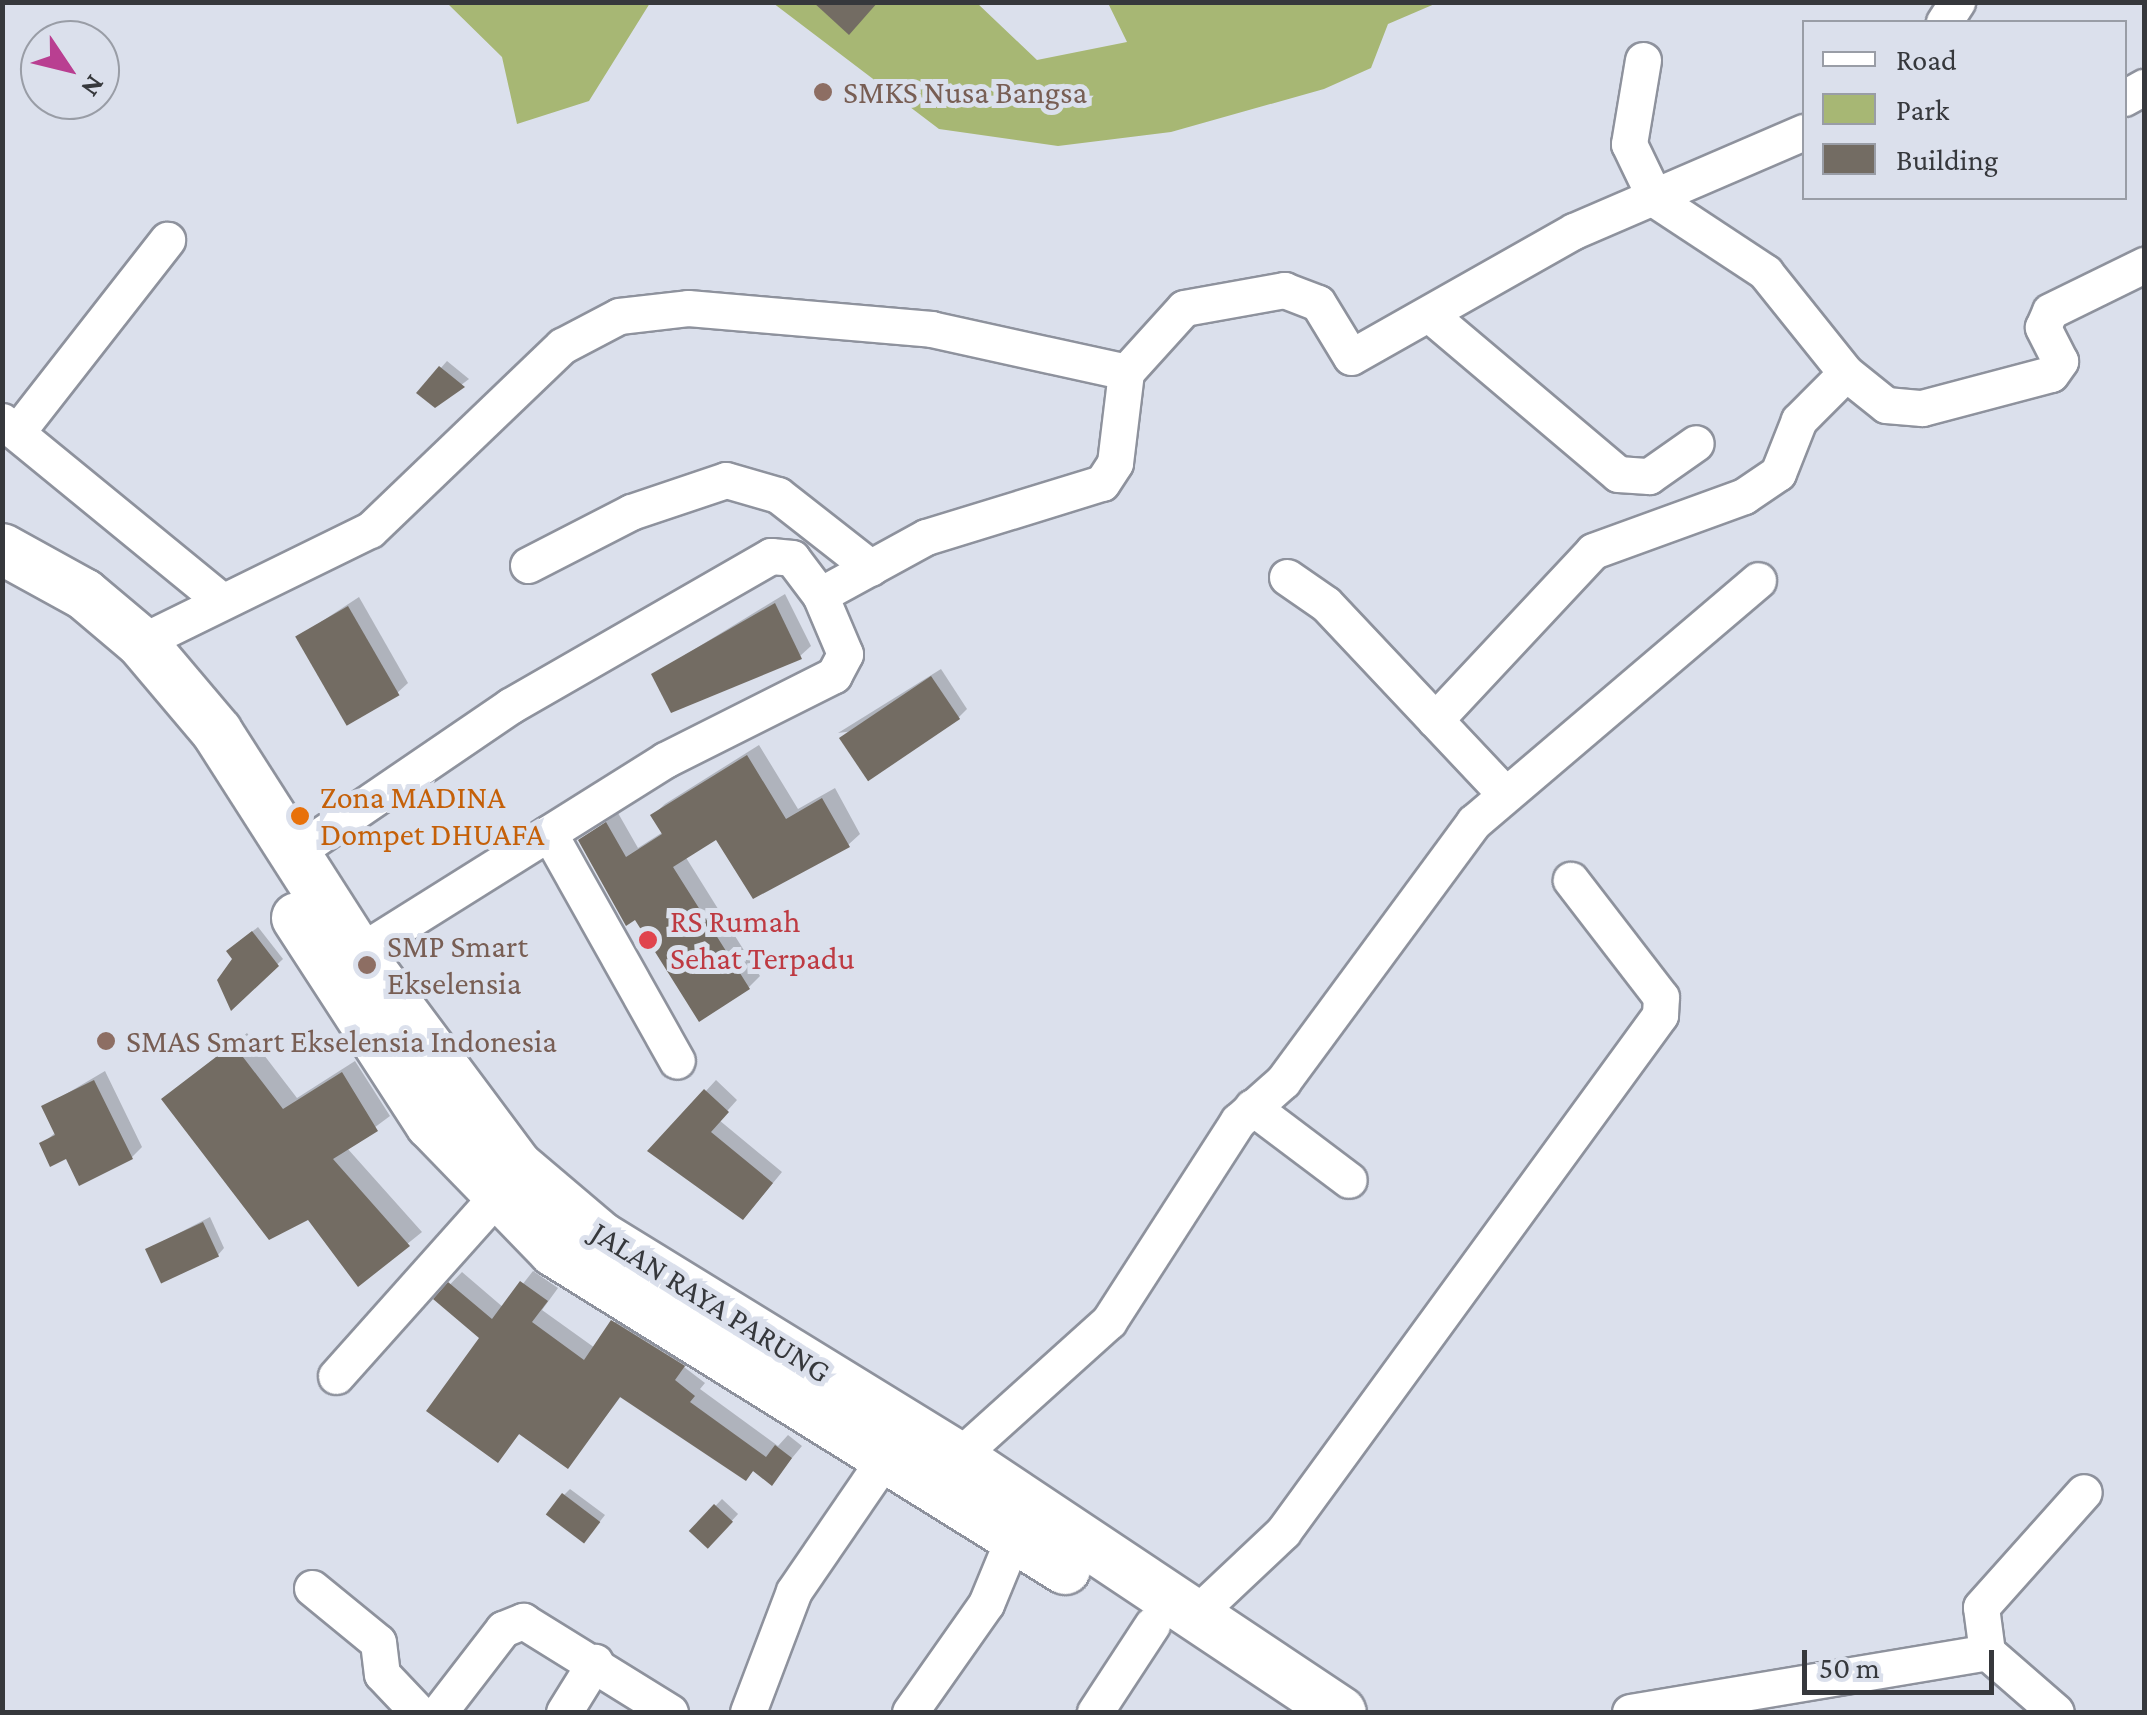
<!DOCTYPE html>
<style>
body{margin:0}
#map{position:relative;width:2147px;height:1715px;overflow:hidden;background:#dbe0ec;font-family:"Crimson Pro",serif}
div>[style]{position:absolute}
.green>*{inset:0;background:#a7b774}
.shadow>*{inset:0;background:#0003;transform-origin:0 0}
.building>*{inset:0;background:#736c63;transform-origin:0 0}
.roads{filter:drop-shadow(2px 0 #8e929d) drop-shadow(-2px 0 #8e929d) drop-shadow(0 2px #8e929d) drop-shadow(0 -2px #8e929d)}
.minor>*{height:35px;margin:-17.5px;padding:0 17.5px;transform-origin:17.5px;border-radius:17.5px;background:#fff}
.highway>*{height:50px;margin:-25px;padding:0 25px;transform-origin:25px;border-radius:25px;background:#fff}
.dots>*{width:28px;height:28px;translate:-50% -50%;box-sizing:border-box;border:5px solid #dbe0ec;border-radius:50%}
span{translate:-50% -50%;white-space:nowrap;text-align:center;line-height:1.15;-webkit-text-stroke:10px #dbe0ec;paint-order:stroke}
.education-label{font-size:32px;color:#785e54}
.left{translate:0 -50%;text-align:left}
.food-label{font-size:32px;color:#c56008}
.health-label{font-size:32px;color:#be3a42}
.street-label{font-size:32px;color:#36383c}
.frame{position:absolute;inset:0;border:5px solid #36383c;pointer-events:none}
.legend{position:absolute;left:1802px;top:20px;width:325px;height:180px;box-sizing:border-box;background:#dbe0ec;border:2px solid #999da6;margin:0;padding:12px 18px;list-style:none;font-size:30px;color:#36383c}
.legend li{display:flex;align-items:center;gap:20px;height:50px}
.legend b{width:50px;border:2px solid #999da6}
.north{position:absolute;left:20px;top:20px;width:100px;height:100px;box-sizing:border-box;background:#dbe0ec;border:2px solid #999da6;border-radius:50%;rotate:125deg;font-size:28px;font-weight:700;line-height:40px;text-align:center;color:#36383c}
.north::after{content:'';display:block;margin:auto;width:35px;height:45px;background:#b93f91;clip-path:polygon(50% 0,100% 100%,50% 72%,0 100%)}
.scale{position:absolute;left:1802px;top:1650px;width:192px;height:45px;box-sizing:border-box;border:5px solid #36383c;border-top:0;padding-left:12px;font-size:30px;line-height:35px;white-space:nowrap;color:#36383c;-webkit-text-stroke:8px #dbe0ec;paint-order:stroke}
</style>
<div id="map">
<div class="green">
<div style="clip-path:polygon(447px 3px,650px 3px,589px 101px,517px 124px,502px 57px)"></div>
<div style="clip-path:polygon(773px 3px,977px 3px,1037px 60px,1127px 42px,1108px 3px,1437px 3px,1388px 24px,1371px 68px,1324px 89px,1171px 132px,1058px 146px,939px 129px)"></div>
</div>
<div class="shadow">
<div style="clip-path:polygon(447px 361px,469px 379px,435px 405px,420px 392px)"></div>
<div style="clip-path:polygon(785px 594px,811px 646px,800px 656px,654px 674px)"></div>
<div style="clip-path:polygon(359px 597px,408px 683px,397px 693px,298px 637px)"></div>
<div style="clip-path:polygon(941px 669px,967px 709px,959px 717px,838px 733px)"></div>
<div style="clip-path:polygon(759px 745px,798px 809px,835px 788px,860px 834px,848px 845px,717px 836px,685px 856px,760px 976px,749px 987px,636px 916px,581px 840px,618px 813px,638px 848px,663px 832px,653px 815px,665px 804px)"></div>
<div style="clip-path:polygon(258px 927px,283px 959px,232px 1007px,234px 946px)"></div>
<div style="clip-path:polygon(247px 1033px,297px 1098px,355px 1061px,390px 1116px,347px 1148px,422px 1232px,359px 1283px,308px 1217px,178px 1087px)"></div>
<div style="clip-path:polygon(105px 1071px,142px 1147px,132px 1157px,67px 1155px,42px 1144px,56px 1132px,44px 1107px)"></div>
<div style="clip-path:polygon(716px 1080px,737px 1100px,719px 1120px,782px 1172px,753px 1207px,651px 1151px)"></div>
<div style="clip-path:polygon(210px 1217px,224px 1248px,218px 1255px,148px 1249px)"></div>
<div style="clip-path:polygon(533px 1271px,558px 1288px,542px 1310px,595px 1348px,624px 1310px,695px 1354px,684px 1367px,705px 1383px,700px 1389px,778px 1446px,788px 1435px,802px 1446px,772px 1482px,755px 1469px,746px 1478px,622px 1395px,568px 1466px,521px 1432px,497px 1460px,482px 1337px,437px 1298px,462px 1272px,504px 1308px)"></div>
<div style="clip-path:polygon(570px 1489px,605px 1515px,590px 1534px,564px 1495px)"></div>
<div style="left:722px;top:1499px;width:22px;height:42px;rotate:43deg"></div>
</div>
<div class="building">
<div style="clip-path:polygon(813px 2px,878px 2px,849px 35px)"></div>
<div style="clip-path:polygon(439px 366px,465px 387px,435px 408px,416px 393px)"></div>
<div style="clip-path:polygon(775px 603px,802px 659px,671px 713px,651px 674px)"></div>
<div style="left:348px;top:606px;width:103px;height:61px;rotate:60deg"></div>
<div style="left:931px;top:676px;width:52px;height:111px;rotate:56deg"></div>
<div style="clip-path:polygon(747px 755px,786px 819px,822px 798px,850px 847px,753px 899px,716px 840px,673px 867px,750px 989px,699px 1022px,635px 920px,626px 926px,578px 840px,606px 822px,626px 857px,662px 834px,650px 815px)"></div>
<div style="clip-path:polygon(252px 931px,279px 966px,231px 1011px,217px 980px,232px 959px,226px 951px)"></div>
<div style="clip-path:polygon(233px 1044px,283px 1109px,342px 1072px,378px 1131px,333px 1159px,410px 1246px,358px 1287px,308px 1220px,269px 1240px,161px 1099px)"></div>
<div style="clip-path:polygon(94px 1080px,133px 1159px,79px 1186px,66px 1159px,50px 1167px,39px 1143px,55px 1135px,41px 1106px)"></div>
<div style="clip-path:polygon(704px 1089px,729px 1112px,711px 1132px,773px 1183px,743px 1220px,647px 1151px)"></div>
<div style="left:203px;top:1222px;width:38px;height:64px;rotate:65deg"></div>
<div style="clip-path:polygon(520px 1281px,548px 1301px,532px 1322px,584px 1360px,611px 1320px,685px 1366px,675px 1380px,695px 1396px,690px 1402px,766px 1457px,775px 1445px,792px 1458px,772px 1486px,753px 1471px,746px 1481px,620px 1397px,568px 1469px,519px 1434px,498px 1463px,426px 1411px,479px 1338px,433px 1299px,448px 1282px,492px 1319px)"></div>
<div style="left:562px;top:1493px;width:48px;height:27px;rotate:37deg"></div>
<div style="left:714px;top:1504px;width:26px;height:37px;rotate:43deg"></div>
</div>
<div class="roads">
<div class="minor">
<div style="left:1944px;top:22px;width:24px;rotate:-57deg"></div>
<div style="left:1643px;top:60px;width:85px;rotate:99.5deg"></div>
<div style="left:1629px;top:144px;width:62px;rotate:64.3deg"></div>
<div style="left:1656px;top:200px;width:131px;rotate:33.4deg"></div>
<div style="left:1765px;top:272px;width:129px;rotate:51.3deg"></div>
<div style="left:1846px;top:373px;width:51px;rotate:38.7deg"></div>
<div style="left:1886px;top:405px;width:36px;rotate:5deg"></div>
<div style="left:1922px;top:408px;width:133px;rotate:-14.8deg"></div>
<div style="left:2051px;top:374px;width:16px;rotate:-55deg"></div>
<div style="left:2060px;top:361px;width:38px;rotate:-117deg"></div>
<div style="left:2043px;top:327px;width:17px;rotate:-66deg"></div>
<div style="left:2050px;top:311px;width:105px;rotate:-26.1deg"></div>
<div style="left:2124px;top:98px;width:23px;rotate:-29deg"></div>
<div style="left:1430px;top:315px;width:246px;rotate:40.2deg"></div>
<div style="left:1618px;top:474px;width:31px;rotate:4deg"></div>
<div style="left:1649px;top:476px;width:57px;rotate:-35.1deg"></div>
<div style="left:2px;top:421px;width:279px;rotate:39.3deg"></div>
<div style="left:17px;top:432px;width:244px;rotate:-52deg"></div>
<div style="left:528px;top:565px;width:116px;rotate:-27.2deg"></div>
<div style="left:631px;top:512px;width:100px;rotate:-18.6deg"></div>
<div style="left:726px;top:480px;width:54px;rotate:16.1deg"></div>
<div style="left:778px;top:495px;width:118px;rotate:38.1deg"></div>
<div style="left:1287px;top:577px;width:47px;rotate:34.7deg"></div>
<div style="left:1326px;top:604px;width:260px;rotate:46.7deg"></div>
<div style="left:820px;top:595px;width:121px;rotate:-28.7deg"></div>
<div style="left:926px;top:537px;width:184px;rotate:-17.1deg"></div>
<div style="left:1102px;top:483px;width:24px;rotate:-57deg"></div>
<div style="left:1115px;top:463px;width:92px;rotate:-83.1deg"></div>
<div style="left:141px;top:642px;width:255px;rotate:-26.1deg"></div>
<div style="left:370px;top:530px;width:266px;rotate:-43.8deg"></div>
<div style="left:562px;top:346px;width:64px;rotate:-27.8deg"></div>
<div style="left:619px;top:316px;width:69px;rotate:-6.6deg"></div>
<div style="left:688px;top:308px;width:244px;rotate:4.9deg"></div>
<div style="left:931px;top:329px;width:200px;rotate:12.4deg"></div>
<div style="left:1126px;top:372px;width:86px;rotate:-47.8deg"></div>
<div style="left:1184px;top:308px;width:102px;rotate:-10.2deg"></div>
<div style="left:1284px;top:290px;width:36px;rotate:21deg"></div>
<div style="left:1318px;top:303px;width:63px;rotate:58.6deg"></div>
<div style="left:1351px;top:357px;width:256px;rotate:-29.5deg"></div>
<div style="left:1574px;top:231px;width:250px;rotate:-23.3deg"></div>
<div style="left:1435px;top:720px;width:231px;rotate:-46.9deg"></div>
<div style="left:1593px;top:551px;width:161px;rotate:-20deg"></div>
<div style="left:1744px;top:496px;width:41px;rotate:-34.1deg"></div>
<div style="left:1778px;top:473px;width:57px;rotate:-68.4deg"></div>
<div style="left:1799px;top:420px;width:66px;rotate:-45deg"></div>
<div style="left:549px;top:833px;width:261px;rotate:60.7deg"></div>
<div style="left:296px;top:852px;width:259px;rotate:-34.3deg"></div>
<div style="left:510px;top:706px;width:301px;rotate:-29.9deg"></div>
<div style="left:771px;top:556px;width:21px;rotate:5deg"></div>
<div style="left:792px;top:558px;width:46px;rotate:52.9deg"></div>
<div style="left:820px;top:595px;width:64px;rotate:67deg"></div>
<div style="left:845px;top:654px;width:24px;rotate:118deg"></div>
<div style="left:834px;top:675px;width:189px;rotate:153.3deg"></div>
<div style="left:665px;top:760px;width:381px;rotate:147.9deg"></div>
<div style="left:1252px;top:1107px;width:121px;rotate:37deg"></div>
<div style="left:336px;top:1376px;width:237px;rotate:-48.2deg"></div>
<div style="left:958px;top:1457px;width:203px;rotate:-42deg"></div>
<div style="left:1109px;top:1321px;width:238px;rotate:-57.2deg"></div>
<div style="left:1238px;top:1121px;width:60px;rotate:-41.6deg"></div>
<div style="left:1283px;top:1081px;width:322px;rotate:-53.6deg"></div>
<div style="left:1474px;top:822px;width:373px;rotate:-40.4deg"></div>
<div style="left:312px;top:1588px;width:85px;rotate:39.3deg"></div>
<div style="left:378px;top:1642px;width:32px;rotate:83deg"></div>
<div style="left:382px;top:1674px;width:52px;rotate:46.5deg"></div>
<div style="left:1195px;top:1615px;width:121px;rotate:-43.3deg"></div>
<div style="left:1283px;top:1532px;width:640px;rotate:-53.9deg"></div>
<div style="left:1660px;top:1015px;width:18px;rotate:-87deg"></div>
<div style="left:1661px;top:997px;width:148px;rotate:-127.6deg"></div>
<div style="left:1987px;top:1652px;width:45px;rotate:-97.6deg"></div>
<div style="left:1981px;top:1607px;width:154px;rotate:-48.2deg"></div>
<div style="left:439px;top:1712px;width:105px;rotate:-52.4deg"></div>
<div style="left:503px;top:1629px;width:22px;rotate:-22deg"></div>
<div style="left:523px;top:1621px;width:173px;rotate:31.8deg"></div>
<div style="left:564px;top:1712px;width:59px;rotate:-58.2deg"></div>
<div style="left:748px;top:1712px;width:129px;rotate:-69.2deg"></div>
<div style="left:794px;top:1591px;width:165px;rotate:-55.6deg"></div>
<div style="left:910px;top:1712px;width:132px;rotate:-54.9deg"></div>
<div style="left:986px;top:1604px;width:74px;rotate:-67.6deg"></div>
<div style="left:1095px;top:1712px;width:104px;rotate:-56.8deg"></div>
<div style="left:1630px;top:1712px;width:362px;rotate:-9.5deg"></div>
<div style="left:1987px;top:1652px;width:91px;rotate:41deg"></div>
</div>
<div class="highway">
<div style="left:2px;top:549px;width:94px;rotate:28.8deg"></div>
<div style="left:84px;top:594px;width:75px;rotate:40.1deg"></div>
<div style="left:141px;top:642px;width:118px;rotate:49.8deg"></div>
<div style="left:217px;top:732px;width:264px;rotate:57.4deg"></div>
<div style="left:359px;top:954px;width:264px;rotate:53.3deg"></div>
<div style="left:517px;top:1166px;width:111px;rotate:40.3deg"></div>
<div style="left:602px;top:1238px;width:418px;rotate:31.6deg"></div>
<div style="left:958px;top:1457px;width:460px;rotate:33.7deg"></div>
<div style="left:297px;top:918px;width:246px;rotate:57deg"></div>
<div style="left:431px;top:1124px;width:177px;rotate:45.9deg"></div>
<div style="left:554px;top:1251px;width:602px;rotate:31.89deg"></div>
</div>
</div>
<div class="dots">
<div style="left:823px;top:92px;background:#8d6e63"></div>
<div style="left:300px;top:816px;background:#e8710a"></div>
<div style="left:648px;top:940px;background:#e0444e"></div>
<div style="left:367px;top:965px;background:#8d6e63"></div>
<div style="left:106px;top:1041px;background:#8d6e63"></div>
</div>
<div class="education-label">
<span class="left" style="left:843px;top:92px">SMKS Nusa Bangsa</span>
<span class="left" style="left:387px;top:965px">SMP Smart<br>Ekselensia</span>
<span class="left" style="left:126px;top:1041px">SMAS Smart Ekselensia Indonesia</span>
</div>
<div class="food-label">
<span class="left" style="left:320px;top:816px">Zona MADINA<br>Dompet DHUAFA</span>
</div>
<div class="health-label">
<span class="left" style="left:670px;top:940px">RS Rumah<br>Sehat Terpadu</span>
</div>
<div class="street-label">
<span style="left:711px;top:1302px;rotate:32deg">JALAN RAYA PARUNG</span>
</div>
<div class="frame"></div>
<ul class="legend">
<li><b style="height:12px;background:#fff"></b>Road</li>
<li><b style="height:28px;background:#a7b774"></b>Park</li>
<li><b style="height:28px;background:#736c63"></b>Building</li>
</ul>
<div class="north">N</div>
<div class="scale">50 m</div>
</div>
